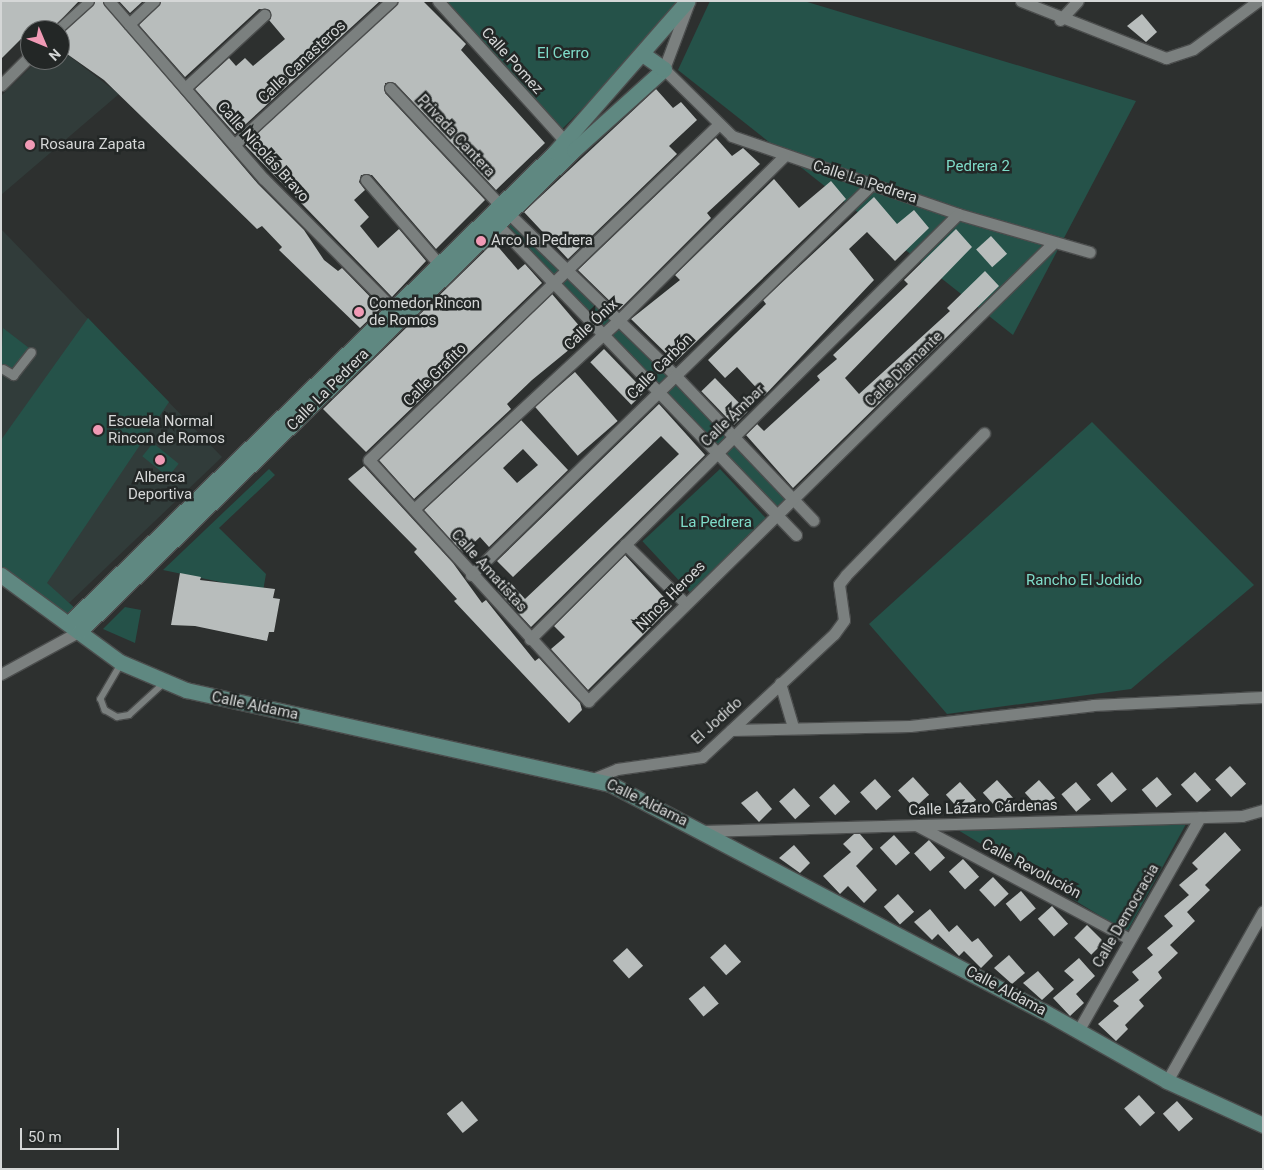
<!DOCTYPE html>
<meta charset="utf-8">
<style>
body{margin:0}
#map{position:relative;width:1264px;height:1170px;overflow:hidden;background:#2d302f;font-family:Roboto,sans-serif}
div>[style]{position:absolute}
.built>*{inset:0;background:#313c3a}
.green>*{inset:0;background:#255249;transform-origin:0 0}
.building>*{inset:0;background:#b8bdbc;transform-origin:0 0}
.roads{filter:drop-shadow(1px 0 #4b4d4d) drop-shadow(-1px 0 #4b4d4d) drop-shadow(0 1px #4b4d4d) drop-shadow(0 -1px #4b4d4d)}
.service>*{height:5.5px;margin:-2.75px;padding:0 2.75px;transform-origin:2.75px;border-radius:2.75px;background:#7b807f}
.pedestrian>*{height:9px;margin:-4.5px;padding:0 4.5px;transform-origin:4.5px;border-radius:4.5px;background:#7b807f}
.minor>*{height:11px;margin:-5.5px;padding:0 5.5px;transform-origin:5.5px;border-radius:5.5px;background:#7b807f}
.secondary>*{height:15px;margin:-7.5px;padding:0 7.5px;transform-origin:7.5px;border-radius:7.5px;background:#5f8881}
.dots>*{width:14px;height:14px;translate:-50% -50%;box-sizing:border-box;border:2px solid #232726;border-radius:50%}
span{translate:-50% -50%;white-space:nowrap;text-align:center;line-height:1.15;-webkit-text-stroke:5px #232726;paint-order:stroke}
.park-label{font-size:15px;color:#7fdcc9}
.street-label{font-size:15px;color:#d5d7d7}
.poi-label{font-size:15px;color:#d5d7d7}
.left{translate:0 -50%;text-align:left}
.frame{position:absolute;inset:0;border:2px solid #d5d7d7;pointer-events:none}
.north{position:absolute;left:20px;top:20px;width:50px;height:50px;box-sizing:border-box;background:#232726;border:1px solid #6a6d6d;border-radius:50%;rotate:135deg;font-size:14px;font-weight:700;line-height:20px;text-align:center;color:#d5d7d7}
.north::after{content:'';display:block;margin:auto;width:18px;height:22px;background:#f09ab5;clip-path:polygon(50% 0,100% 100%,50% 72%,0 100%)}
.scale{position:absolute;left:20px;top:1128px;width:99px;height:22px;box-sizing:border-box;border:2px solid #d5d7d7;border-top:0;padding-left:6px;font-size:15px;line-height:18px;white-space:nowrap;color:#d5d7d7;-webkit-text-stroke:4px #232726;paint-order:stroke}
</style>
<div id="map">
<div class="built">
<div style="clip-path:polygon(60px 49px,119px 94px,1px 195px,1px 96px,38px 60px,60px 60px)"></div>
<div style="clip-path:polygon(1px 229px,222px 457px,69px 603px,1px 549px)"></div>
</div>
<div class="green">
<div style="clip-path:polygon(441px 1px,680px 1px,641px 50px,561px 130px)"></div>
<div style="clip-path:polygon(710px 1px,804px 1px,1136px 101px,1013px 335px,678px 70px)"></div>
<div style="clip-path:polygon(513px 220px,791px 501px,781px 511px,508px 226px)"></div>
<div style="clip-path:polygon(88px 318px,169px 402px,47px 583px,77px 610px,70px 619px,1px 570px,1px 440px)"></div>
<div style="clip-path:polygon(3px 328px,29px 348px,12px 371px,1px 364px)"></div>
<div style="clip-path:polygon(1092px 422px,1254px 585px,1131px 689px,947px 714px,869px 624px)"></div>
<div style="left:153px;top:443px;width:33px;height:17px;rotate:39deg"></div>
<div style="clip-path:polygon(269px 469px,275px 475px,219px 528px,266px 574px,263px 591px,163px 570px)"></div>
<div style="left:720px;top:469px;width:74px;height:106px;rotate:47deg"></div>
<div style="clip-path:polygon(125px 607px,141px 610px,135px 643px,103px 629px)"></div>
<div style="clip-path:polygon(1186px 824px,1127px 932px,953px 827px)"></div>
</div>
<div class="building">
<div style="clip-path:polygon(1px 1px,79px 1px,51px 30px,37px 25px,30px 30px,1px 59px)"></div>
<div style="clip-path:polygon(95px 1px,102px 1px,258px 184px,304px 230px,324px 260px,338px 271px,342px 268px,381px 308px,360px 328px,279px 250px,282px 247px,262px 226px,257px 229px,104px 80px,60px 49px,60px 35px)"></div>
<div style="clip-path:polygon(119px 1px,143px 1px,130px 13px)"></div>
<div style="clip-path:polygon(161px 1px,380px 1px,235px 134px,195px 89px,229px 58px,236px 66px,245px 58px,253px 66px,285px 39px,269px 20px,270px 10px,259px 9px,185px 77px,139px 25px)"></div>
<div style="clip-path:polygon(398px 1px,423px 1px,466px 44px,461px 50px,545px 143px,496px 190px,395px 83px,385px 83px,385px 93px,485px 200px,436px 249px,372px 175px,361px 175px,359px 182px,365px 190px,354px 200px,369px 217px,360px 226px,378px 248px,399px 229px,426px 261px,392px 297px,245px 145px)"></div>
<div style="clip-path:polygon(1142px 14px,1157px 32px,1146px 42px,1127px 26px)"></div>
<div style="clip-path:polygon(656px 89px,673px 108px,681px 102px,697px 120px,669px 146px,677px 154px,568px 259px,524px 212px)"></div>
<div style="clip-path:polygon(716px 138px,732px 156px,743px 148px,760px 164px,707px 213px,711px 218px,619px 310px,578px 270px)"></div>
<div style="clip-path:polygon(774px 179px,799px 208px,831px 181px,846px 199px,675px 362px,631px 319px,680px 280px,675px 275px)"></div>
<div style="clip-path:polygon(874px 197px,897px 224px,914px 210px,929px 228px,895px 261px,867px 232px,849px 249px,874px 280px,764px 396px,737px 367px,725px 378px,708px 360px,766px 304px,763px 300px)"></div>
<div style="clip-path:polygon(956px 229px,972px 247px,845px 378px,859px 394px,950px 311px,947px 308px,985px 271px,999px 286px,793px 488px,746px 435px,757px 424px,764px 431px,820px 380px,817px 376px,837px 359px,833px 355px,908px 284px,904px 280px)"></div>
<div style="left:991px;top:236px;width:24px;height:20px;rotate:48deg"></div>
<div style="clip-path:polygon(494px 242px,518px 270px,525px 264px,542px 283px,366px 452px,323px 409px)"></div>
<div style="clip-path:polygon(552px 294px,587px 335px,532px 380px,507px 404px,511px 409px,414px 499px,379px 460px)"></div>
<div style="left:604px;top:349px;width:59px;height:19px;rotate:46deg"></div>
<div style="left:575px;top:372px;width:65px;height:53px;rotate:49deg"></div>
<div style="left:715px;top:378px;width:47px;height:19px;rotate:46deg"></div>
<div style="clip-path:polygon(659px 404px,705px 455px,531px 627px,497px 590px,508px 580px,525px 599px,679px 454px,661px 436px,513px 577px,497px 561px)"></div>
<div style="clip-path:polygon(evenodd,521px 420px,568px 470px,489px 547px,480px 537px,463px 553px,424px 510px,521px 420px,523px 449px,538px 465px,517px 483px,503px 468px,523px 449px)"></div>
<div style="clip-path:polygon(364px 466px,453px 563px,482px 603px,486px 600px,535px 661px,539px 658px,580px 703px,582px 710px,569px 723px,454px 601px,457px 599px,414px 552px,417px 549px,348px 479px)"></div>
<div style="clip-path:polygon(625px 555px,672px 606px,588px 690px,551px 649px,565px 637px,554px 626px)"></div>
<div style="clip-path:polygon(180px 573px,201px 577px,200px 580px,275px 589px,273px 598px,280px 599px,274px 632px,269px 632px,267px 641px,195px 626px,171px 625px)"></div>
<div style="left:1230px;top:766px;width:24px;height:20px;rotate:48deg"></div>
<div style="left:1112px;top:772px;width:23px;height:20px;rotate:50deg"></div>
<div style="left:1195px;top:772px;width:24px;height:19px;rotate:48deg"></div>
<div style="left:913px;top:777px;width:24px;height:20px;rotate:48deg"></div>
<div style="left:1157px;top:777px;width:23px;height:20px;rotate:50deg"></div>
<div style="left:875px;top:779px;width:24px;height:20px;rotate:48deg"></div>
<div style="left:997px;top:780px;width:24px;height:19px;rotate:48deg"></div>
<div style="left:1039px;top:780px;width:24px;height:19px;rotate:48deg"></div>
<div style="left:960px;top:782px;width:24px;height:19px;rotate:48deg"></div>
<div style="left:1076px;top:782px;width:23px;height:19px;rotate:50deg"></div>
<div style="left:834px;top:784px;width:24px;height:20px;rotate:48deg"></div>
<div style="left:794px;top:788px;width:24px;height:20px;rotate:48deg"></div>
<div style="clip-path:polygon(757px 791px,772px 809px,759px 822px,741px 803px)"></div>
<div style="clip-path:polygon(1225px 832px,1241px 850px,1205px 885px,1210px 890px,1187px 912px,1195px 921px,1170px 945px,1178px 953px,1158px 972px,1162px 978px,1139px 1000px,1144px 1006px,1125px 1025px,1128px 1029px,1116px 1041px,1098px 1024px,1119px 1006px,1113px 1001px,1139px 980px,1132px 972px,1153px 955px,1147px 948px,1173px 926px,1164px 916px,1189px 895px,1179px 885px,1198px 869px,1192px 863px)"></div>
<div style="clip-path:polygon(854px 834px,860px 834px,873px 849px,856px 866px,877px 890px,864px 903px,848px 886px,840px 894px,823px 876px,851px 852px,843px 844px)"></div>
<div style="left:894px;top:835px;width:24px;height:19px;rotate:48deg"></div>
<div style="left:929px;top:840px;width:24px;height:20px;rotate:48deg"></div>
<div style="clip-path:polygon(794px 845px,810px 863px,800px 873px,779px 858px)"></div>
<div style="left:963px;top:859px;width:24px;height:19px;rotate:48deg"></div>
<div style="left:993px;top:877px;width:23px;height:19px;rotate:47deg"></div>
<div style="left:1021px;top:891px;width:23px;height:20px;rotate:50deg"></div>
<div style="left:898px;top:894px;width:24px;height:19px;rotate:48deg"></div>
<div style="left:1052px;top:906px;width:24px;height:19px;rotate:48deg"></div>
<div style="clip-path:polygon(930px 909px,949px 932px,957px 925px,972px 942px,978px 938px,993px 956px,981px 968px,964px 951px,959px 956px,938px 934px,932px 940px,914px 922px)"></div>
<div style="left:1087px;top:925px;width:24px;height:18px;rotate:45deg"></div>
<div style="left:725px;top:944px;width:24px;height:20px;rotate:48deg"></div>
<div style="left:627px;top:948px;width:24px;height:19px;rotate:48deg"></div>
<div style="clip-path:polygon(1009px 955px,1025px 973px,1012px 984px,994px 968px)"></div>
<div style="clip-path:polygon(1079px 958px,1095px 976px,1076px 994px,1084px 1003px,1070px 1016px,1053px 998px,1074px 980px,1064px 971px)"></div>
<div style="clip-path:polygon(1038px 971px,1054px 989px,1042px 1000px,1023px 983px)"></div>
<div style="left:704px;top:986px;width:23px;height:20px;rotate:50deg"></div>
<div style="left:1139px;top:1095px;width:24px;height:20px;rotate:48deg"></div>
<div style="left:462px;top:1101px;width:25px;height:20px;rotate:50deg"></div>
<div style="left:1177px;top:1101px;width:24px;height:19px;rotate:48deg"></div>
</div>
<div class="roads">
<div class="service">
<div style="left:122px;top:663px;width:42px;rotate:120.3deg"></div>
<div style="left:101px;top:699px;width:12px;rotate:70deg"></div>
<div style="left:105px;top:710px;width:14px;rotate:30deg"></div>
<div style="left:117px;top:717px;width:12px;rotate:-9deg"></div>
<div style="left:129px;top:715px;width:47px;rotate:-42.4deg"></div>
</div>
<div class="pedestrian">
<div style="left:57px;top:30px;width:43px;rotate:-42.2deg"></div>
<div style="left:3px;top:369px;width:12px;rotate:31deg"></div>
<div style="left:13px;top:375px;width:29px;rotate:-52deg"></div>
</div>
<div class="minor">
<div style="left:109px;top:1px;width:236px;rotate:49deg"></div>
<div style="left:264px;top:179px;width:190px;rotate:45.2deg"></div>
<div style="left:438px;top:1px;width:189px;rotate:47.8deg"></div>
<div style="left:1021px;top:1px;width:156px;rotate:21.5deg"></div>
<div style="left:1166px;top:58px;width:28px;rotate:-18deg"></div>
<div style="left:1193px;top:49px;width:81px;rotate:-36.4deg"></div>
<div style="left:689px;top:2px;width:72px;rotate:110.5deg"></div>
<div style="left:664px;top:69px;width:95px;rotate:44.6deg"></div>
<div style="left:732px;top:136px;width:239px;rotate:19deg"></div>
<div style="left:958px;top:214px;width:137px;rotate:16.1deg"></div>
<div style="left:1060px;top:20px;width:26px;rotate:-47deg"></div>
<div style="left:129px;top:24px;width:34px;rotate:-43deg"></div>
<div style="left:1px;top:85px;width:41px;rotate:-45deg"></div>
<div style="left:185px;top:88px;width:108px;rotate:-42.7deg"></div>
<div style="left:390px;top:88px;width:161px;rotate:46.8deg"></div>
<div style="left:500px;top:205px;width:243px;rotate:44.2deg"></div>
<div style="left:674px;top:374px;width:202px;rotate:46.4deg"></div>
<div style="left:718px;top:125px;width:484px;rotate:136.2deg"></div>
<div style="left:369px;top:460px;width:326px;rotate:47.7deg"></div>
<div style="left:588px;top:701px;width:651px;rotate:-44.56deg"></div>
<div style="left:235px;top:144px;width:212px;rotate:-42.5deg"></div>
<div style="left:366px;top:180px;width:111px;rotate:49deg"></div>
<div style="left:493px;top:220px;width:437px;rotate:46.1deg"></div>
<div style="left:414px;top:509px;width:277px;rotate:-42.7deg"></div>
<div style="left:618px;top:321px;width:233px;rotate:-44.8deg"></div>
<div style="left:625px;top:544px;width:84px;rotate:44.5deg"></div>
<div style="left:471px;top:575px;width:561px;rotate:-44.28deg"></div>
<div style="left:530px;top:639px;width:603px;rotate:-44.8deg"></div>
<div style="left:1px;top:674px;width:90px;rotate:-28.6deg"></div>
<div style="left:780px;top:683px;width:46px;rotate:73.5deg"></div>
<div style="left:731px;top:730px;width:179px;rotate:-1.3deg"></div>
<div style="left:910px;top:726px;width:184px;rotate:-6.5deg"></div>
<div style="left:1093px;top:705px;width:170px;rotate:-2.7deg"></div>
<div style="left:595px;top:778px;width:24px;rotate:-22deg"></div>
<div style="left:617px;top:769px;width:86px;rotate:-8deg"></div>
<div style="left:702px;top:757px;width:180px;rotate:-43deg"></div>
<div style="left:834px;top:634px;width:17px;rotate:-54deg"></div>
<div style="left:844px;top:620px;width:36px;rotate:-98deg"></div>
<div style="left:839px;top:584px;width:11px;rotate:-52deg"></div>
<div style="left:846px;top:575px;width:198px;rotate:-45.8deg"></div>
<div style="left:918px;top:826px;width:240px;rotate:28.1deg"></div>
<div style="left:702px;top:831px;width:540px;rotate:-1.59deg"></div>
<div style="left:1242px;top:816px;width:22px;rotate:-16deg"></div>
<div style="left:1078px;top:1031px;width:246px;rotate:-60.3deg"></div>
<div style="left:1167px;top:1081px;width:195px;rotate:-60.5deg"></div>
</div>
<div class="secondary">
<div style="left:1px;top:575px;width:147px;rotate:36.2deg"></div>
<div style="left:120px;top:662px;width:72px;rotate:23deg"></div>
<div style="left:186px;top:690px;width:434px;rotate:12.5deg"></div>
<div style="left:610px;top:784px;width:489px;rotate:27.7deg"></div>
<div style="left:1043px;top:1011px;width:142px;rotate:29.4deg"></div>
<div style="left:1167px;top:1081px;width:106px;rotate:24.6deg"></div>
<div style="left:69px;top:623px;width:677px;rotate:-44.1deg"></div>
<div style="left:555px;top:152px;width:201px;rotate:-48.8deg"></div>
<div style="left:80px;top:631px;width:689px;rotate:-44.24deg"></div>
<div style="left:574px;top:150px;width:121px;rotate:-42deg"></div>
<div style="left:664px;top:69px;width:24px;rotate:-145deg"></div>
</div>
</div>
<div class="dots">
<div style="left:30px;top:145px;background:#f09ab5"></div>
<div style="left:481px;top:241px;background:#f09ab5"></div>
<div style="left:359px;top:312px;background:#f09ab5"></div>
<div style="left:98px;top:430px;background:#f09ab5"></div>
<div style="left:160px;top:460px;background:#f09ab5"></div>
</div>
<div class="park-label">
<span style="left:563px;top:54px">El Cerro</span>
<span style="left:978px;top:167px">Pedrera 2</span>
<span style="left:716px;top:523px">La Pedrera</span>
<span style="left:1084px;top:581px">Rancho El Jodido</span>
</div>
<div class="street-label">
<span style="left:512px;top:61px;rotate:48deg">Calle Pomez</span>
<span style="left:302px;top:62px;rotate:-43deg">Calle Canasteros</span>
<span style="left:456px;top:136px;rotate:47deg">Privada Cantera</span>
<span style="left:263px;top:152px;rotate:48deg">Calle Nicolás Bravo</span>
<span style="left:865px;top:182px;rotate:18deg">Calle La Pedrera</span>
<span style="left:591px;top:325px;rotate:-43deg">Calle Ónix</span>
<span style="left:660px;top:367px;rotate:-45deg">Calle Carbón</span>
<span style="left:904px;top:369px;rotate:-44deg">Calle Diamante</span>
<span style="left:435px;top:375px;rotate:-45deg">Calle Grafito</span>
<span style="left:328px;top:390px;rotate:-45deg">Calle La Pedrera</span>
<span style="left:733px;top:416px;rotate:-44deg">Calle Ámbar</span>
<span style="left:489px;top:571px;rotate:48deg">Calle Amatistas</span>
<span style="left:671px;top:596px;rotate:-45deg">Ninos Heroes</span>
<span style="left:255px;top:706px;rotate:12deg">Calle Aldama</span>
<span style="left:717px;top:721px;rotate:-42deg">El Jodido</span>
<span style="left:647px;top:803px;rotate:26deg">Calle Aldama</span>
<span style="left:983px;top:808px;rotate:-2deg">Calle Lázaro Cárdenas</span>
<span style="left:1031px;top:869px;rotate:28deg">Calle Revolución</span>
<span style="left:1126px;top:916px;rotate:-60deg">Calle Democracia</span>
<span style="left:1006px;top:991px;rotate:28deg">Calle Aldama</span>
</div>
<div class="poi-label">
<span class="left" style="left:40px;top:145px">Rosaura Zapata</span>
<span class="left" style="left:491px;top:241px">Arco la Pedrera</span>
<span class="left" style="left:369px;top:312px">Comedor Rincon<br>de Romos</span>
<span class="left" style="left:108px;top:430px">Escuela Normal<br>Rincon de Romos</span>
<span style="left:160px;top:486px">Alberca<br>Deportiva</span>
</div>
<div class="frame"></div>
<div class="north">N</div>
<div class="scale">50 m</div>
</div>
